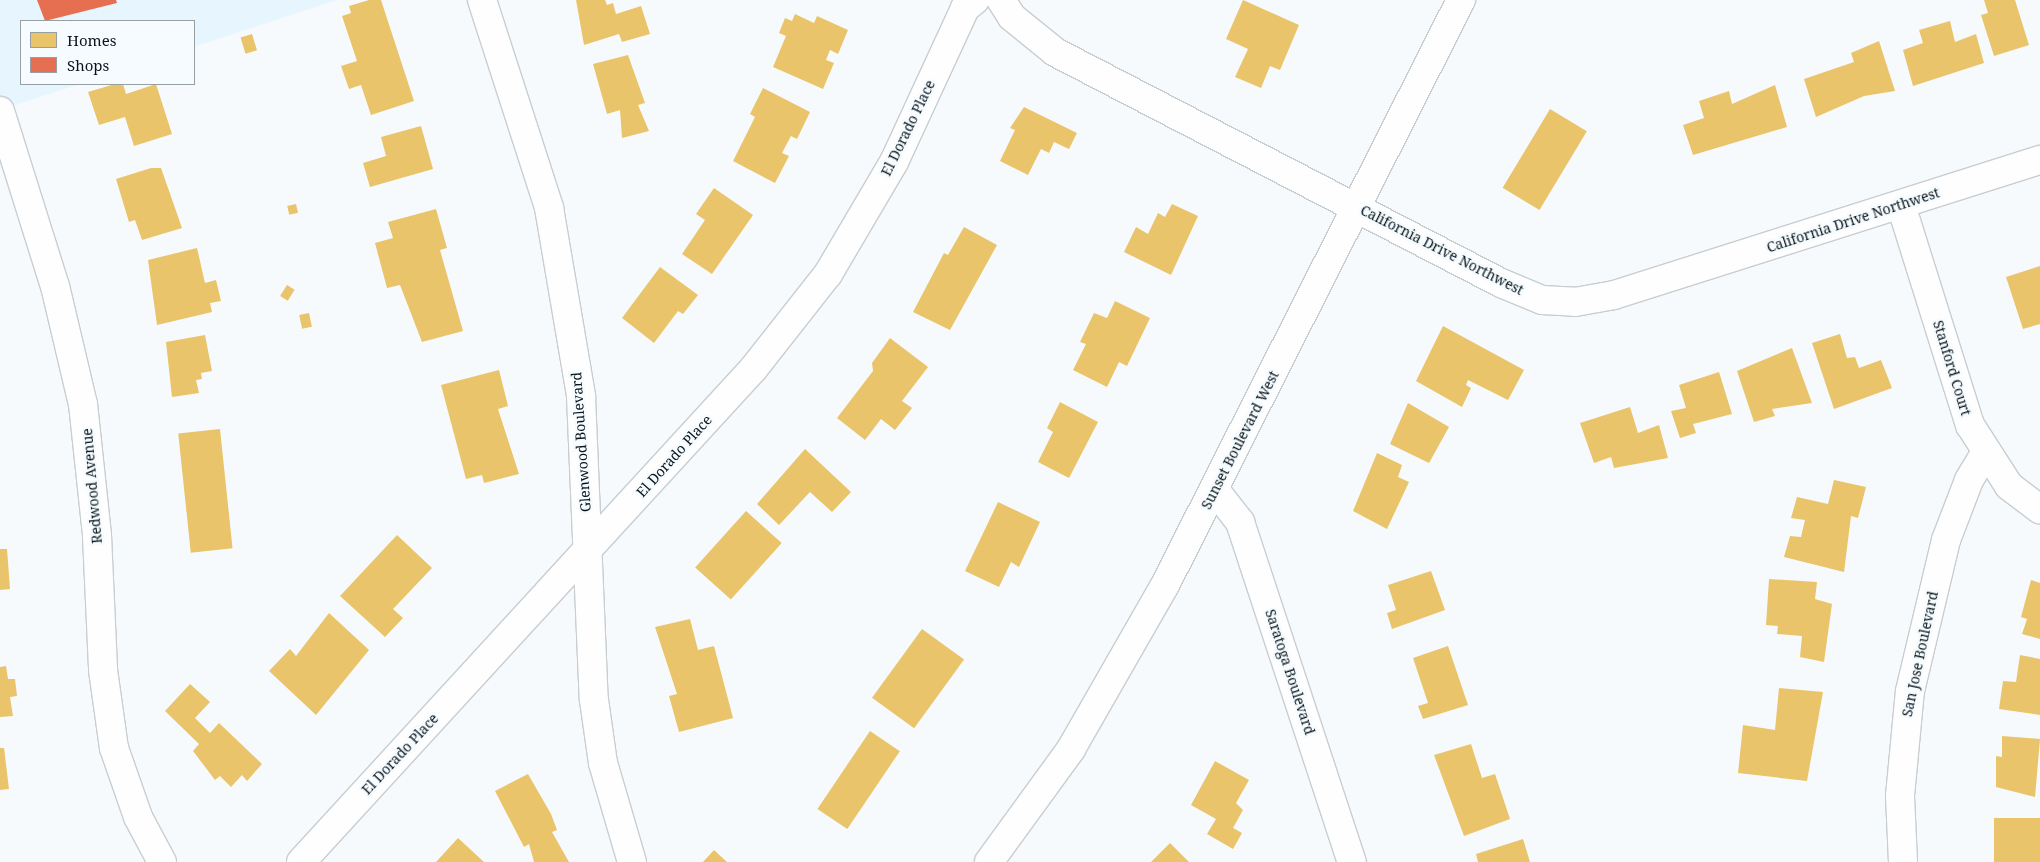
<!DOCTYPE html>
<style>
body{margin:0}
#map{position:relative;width:2040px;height:862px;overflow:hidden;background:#f7fafc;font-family:"Noto Serif",serif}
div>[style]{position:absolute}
.built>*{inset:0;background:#e7f6fe}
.homes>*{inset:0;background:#e9c46a;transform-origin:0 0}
.shops>*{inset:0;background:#e76f51}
.roads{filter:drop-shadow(1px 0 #c7ced2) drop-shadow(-1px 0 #c7ced2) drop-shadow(0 1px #c7ced2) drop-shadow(0 -1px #c7ced2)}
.minor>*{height:28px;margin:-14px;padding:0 14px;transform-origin:14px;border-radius:14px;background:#fefeff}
span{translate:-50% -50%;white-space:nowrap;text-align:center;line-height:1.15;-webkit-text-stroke:5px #f5fbfe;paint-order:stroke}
.street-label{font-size:14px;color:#09151b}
.legend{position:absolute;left:20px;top:20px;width:175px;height:65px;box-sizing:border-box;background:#f5fbfe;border:1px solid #979fa3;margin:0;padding:6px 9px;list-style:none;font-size:15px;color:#09151b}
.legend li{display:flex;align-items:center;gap:10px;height:25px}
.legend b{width:25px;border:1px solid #979fa3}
</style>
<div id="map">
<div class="built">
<div style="clip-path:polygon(0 0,337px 0,194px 47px,194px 21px,21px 21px,21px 84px,80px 84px,0 110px)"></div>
</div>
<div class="homes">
<div style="clip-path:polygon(369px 0,381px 0,414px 101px,371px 115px,361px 85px,349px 89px,341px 66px,357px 61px,342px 16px,351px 13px,349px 6px)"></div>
<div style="clip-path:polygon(576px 0,605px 0,607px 5px,613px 3px,616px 14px,641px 6px,650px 34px,622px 42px,619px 34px,584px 45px)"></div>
<div style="clip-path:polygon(1243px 0,1299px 25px,1280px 70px,1270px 66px,1261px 88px,1235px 77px,1248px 49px,1226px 39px)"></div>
<div style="clip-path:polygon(1984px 0,2015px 0,2029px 45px,1994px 56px,1981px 15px,1988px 13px)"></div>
<div style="clip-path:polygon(795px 14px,814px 23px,817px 16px,848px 30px,838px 54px,830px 50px,826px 60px,834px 63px,823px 89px,773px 67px,786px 36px,779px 33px,785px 18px,792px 21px)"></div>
<div style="clip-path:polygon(1950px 21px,1955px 42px,1976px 34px,1984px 63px,1913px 86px,1903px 50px,1923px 43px,1919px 30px)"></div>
<div style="left:252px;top:34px;width:17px;height:12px;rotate:73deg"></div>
<div style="clip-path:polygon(1879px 41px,1895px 91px,1864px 96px,1816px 117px,1804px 79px,1854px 62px,1851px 53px)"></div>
<div style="clip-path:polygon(628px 55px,645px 103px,638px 105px,649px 131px,622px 138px,620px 110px,607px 114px,593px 64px)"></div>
<div style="clip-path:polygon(115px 84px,123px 84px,126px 94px,156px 84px,172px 134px,134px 146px,125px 117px,99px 125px,88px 92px)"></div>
<div style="clip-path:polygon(1775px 85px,1787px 127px,1693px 155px,1683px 125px,1704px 118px,1699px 101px,1729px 91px,1732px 104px)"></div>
<div style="clip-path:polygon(763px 88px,810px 112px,797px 139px,791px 136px,782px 153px,789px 156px,775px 183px,733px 161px,755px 117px,750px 114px)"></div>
<div style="clip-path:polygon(1024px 107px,1077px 133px,1069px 149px,1054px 142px,1049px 153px,1041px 149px,1028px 175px,1000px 161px,1015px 130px,1010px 128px)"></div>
<div style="left:1550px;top:109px;width:43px;height:92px;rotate:31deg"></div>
<div style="clip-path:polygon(421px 126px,433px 169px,370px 187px,363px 163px,386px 156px,381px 137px)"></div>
<div style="clip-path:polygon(151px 168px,161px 168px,182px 228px,142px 240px,135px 220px,129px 222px,116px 179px)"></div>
<div style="clip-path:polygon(714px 188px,753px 215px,712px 274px,682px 254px,705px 220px,696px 214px)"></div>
<div style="left:296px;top:204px;width:9px;height:9px;rotate:77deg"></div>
<div style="clip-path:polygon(1172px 204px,1198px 216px,1171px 275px,1124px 252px,1136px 227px,1148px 234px,1158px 213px,1165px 217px)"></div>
<div style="clip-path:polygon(436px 209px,447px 248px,440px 250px,463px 331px,422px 342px,400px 285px,387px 288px,375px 243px,393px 238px,388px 222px)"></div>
<div style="clip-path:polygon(964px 227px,997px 245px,950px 330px,913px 312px,944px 253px,948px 255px)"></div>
<div style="clip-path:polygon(197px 248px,205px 283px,216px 280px,221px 301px,210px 303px,212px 312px,157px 325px,148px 260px)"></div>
<div style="clip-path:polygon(2040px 266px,2040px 324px,2023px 329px,2006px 277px)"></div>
<div style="clip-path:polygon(660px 267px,698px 295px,683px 314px,678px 311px,654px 343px,622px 318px)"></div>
<div style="left:287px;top:285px;width:9px;height:13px;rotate:32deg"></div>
<div style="clip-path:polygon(1115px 301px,1150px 318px,1127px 366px,1119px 362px,1107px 387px,1073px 370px,1086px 344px,1080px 342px,1094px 313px,1107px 318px)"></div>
<div style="left:309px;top:313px;width:14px;height:10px;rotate:78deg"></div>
<div style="clip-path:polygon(1443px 326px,1524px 370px,1508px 400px,1468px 380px,1466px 385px,1471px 388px,1462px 407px,1416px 381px)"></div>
<div style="clip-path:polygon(1840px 334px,1847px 358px,1855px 357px,1859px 368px,1881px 360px,1892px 388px,1834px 409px,1812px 343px)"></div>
<div style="clip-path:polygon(205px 335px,212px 371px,201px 373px,202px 379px,196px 380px,199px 393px,172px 397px,166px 342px)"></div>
<div style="clip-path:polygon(890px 338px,928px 367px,902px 401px,912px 408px,895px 430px,881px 419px,865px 440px,837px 418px,873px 371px,872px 363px)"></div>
<div style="clip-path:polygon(1792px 348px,1812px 403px,1772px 409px,1775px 416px,1754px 422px,1737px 371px)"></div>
<div style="clip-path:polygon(499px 370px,508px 406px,498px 409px,519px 474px,484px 483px,482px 475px,466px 479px,441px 385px)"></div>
<div style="clip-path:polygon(1719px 372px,1732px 414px,1693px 424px,1696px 433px,1680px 438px,1671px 411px,1686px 408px,1679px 385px)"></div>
<div style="clip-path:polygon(1060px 402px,1098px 422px,1069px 478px,1038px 462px,1053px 432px,1047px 428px)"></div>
<div style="clip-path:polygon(1408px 403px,1449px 427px,1429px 463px,1390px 444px)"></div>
<div style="clip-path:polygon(1630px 407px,1638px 433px,1659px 425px,1668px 458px,1614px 468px,1611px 457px,1594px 463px,1580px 423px)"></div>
<div style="left:220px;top:429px;width:120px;height:42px;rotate:84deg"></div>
<div style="clip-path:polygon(805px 449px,851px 492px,832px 512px,810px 492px,779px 525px,757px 504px)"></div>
<div style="clip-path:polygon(1377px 453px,1402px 465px,1398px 477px,1409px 482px,1387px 529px,1353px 511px)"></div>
<div style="clip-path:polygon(1834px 480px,1866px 487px,1858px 518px,1851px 516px,1844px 572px,1784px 557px,1790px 536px,1801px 537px,1805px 520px,1791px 518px,1797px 497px,1828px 504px)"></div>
<div style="clip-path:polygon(998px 502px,1040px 522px,1019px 567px,1011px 562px,999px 587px,965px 571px)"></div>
<div style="left:746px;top:511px;width:48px;height:76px;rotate:42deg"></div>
<div style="clip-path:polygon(397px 535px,432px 568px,393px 609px,403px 618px,385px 637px,340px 596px)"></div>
<div style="clip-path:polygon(0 549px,7px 549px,10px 589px,0 590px)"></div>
<div style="clip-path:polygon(1431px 571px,1445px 610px,1392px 629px,1387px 613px,1396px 610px,1388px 585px)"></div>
<div style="clip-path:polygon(1769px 579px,1817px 582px,1815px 599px,1832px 604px,1824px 662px,1800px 657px,1802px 636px,1777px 634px,1778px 626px,1766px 625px)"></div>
<div style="clip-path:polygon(2031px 580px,2040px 583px,2040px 639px,2022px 634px,2027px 619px,2021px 617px)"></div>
<div style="clip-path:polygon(329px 613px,369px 650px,316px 715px,269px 671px,290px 649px,296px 656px)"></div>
<div style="clip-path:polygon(690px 619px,698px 650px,714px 646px,733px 718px,679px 732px,669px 696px,677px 694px,655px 627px)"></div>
<div style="left:922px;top:629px;width:52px;height:85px;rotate:36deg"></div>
<div style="clip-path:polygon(1448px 646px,1468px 705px,1423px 719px,1418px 706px,1428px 703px,1413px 658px)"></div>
<div style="clip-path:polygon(2020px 655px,2040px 659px,2040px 715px,1999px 709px,2003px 681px,2016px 682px)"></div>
<div style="clip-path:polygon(6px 666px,8px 679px,15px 679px,17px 696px,10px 697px,13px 716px,0 717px,0 667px)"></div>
<div style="clip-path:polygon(190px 684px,210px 702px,195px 718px,210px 733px,219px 723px,262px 764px,247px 781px,242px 775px,231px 787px,220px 776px,215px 780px,193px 751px,199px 744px,165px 711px)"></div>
<div style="clip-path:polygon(1779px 688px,1823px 692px,1807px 781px,1738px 773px,1743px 725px,1775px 730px)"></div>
<div style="left:870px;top:731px;width:36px;height:94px;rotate:34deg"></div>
<div style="clip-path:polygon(2002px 736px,2040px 739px,2035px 797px,1996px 787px,1996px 756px,2002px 757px)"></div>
<div style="clip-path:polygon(1471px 744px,1482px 778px,1495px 774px,1510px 819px,1464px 836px,1434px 755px)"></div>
<div style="clip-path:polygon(0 748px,4px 748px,9px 789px,0 790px)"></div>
<div style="clip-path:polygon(1215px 761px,1249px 780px,1236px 803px,1243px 810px,1233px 828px,1242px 833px,1233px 849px,1207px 834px,1216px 819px,1191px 805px)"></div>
<div style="clip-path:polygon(528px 774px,551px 814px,557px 830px,552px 832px,569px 862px,534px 862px,529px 844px,524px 847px,495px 791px)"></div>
<div style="left:2040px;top:818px;width:44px;height:46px;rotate:90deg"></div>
<div style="clip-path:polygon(458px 838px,484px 862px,436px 862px)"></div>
<div style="clip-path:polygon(1523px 839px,1530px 862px,1478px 862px,1476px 854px)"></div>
<div style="clip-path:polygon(1170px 843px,1189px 862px,1151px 862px)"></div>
<div style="clip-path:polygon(714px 850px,727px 862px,703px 862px)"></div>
</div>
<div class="shops">
<div style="clip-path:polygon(37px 0,116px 0,117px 3px,45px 21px)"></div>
</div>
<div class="roads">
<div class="minor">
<div style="left:482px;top:0;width:219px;rotate:72.1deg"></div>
<div style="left:549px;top:208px;width:191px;rotate:80.3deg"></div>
<div style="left:581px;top:396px;width:304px;rotate:87.6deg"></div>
<div style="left:594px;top:700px;width:64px;rotate:81.9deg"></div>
<div style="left:603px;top:763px;width:103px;rotate:73.7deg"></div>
<div style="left:1001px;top:0;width:20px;rotate:57deg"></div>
<div style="left:1012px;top:17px;width:55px;rotate:39.1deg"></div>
<div style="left:1055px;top:52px;width:502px;rotate:27.38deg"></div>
<div style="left:1501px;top:283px;width:44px;rotate:22.5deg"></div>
<div style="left:1542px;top:300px;width:33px;rotate:3deg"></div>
<div style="left:1575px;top:302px;width:40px;rotate:-10deg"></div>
<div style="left:1614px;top:295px;width:447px;rotate:-17.6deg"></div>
<div style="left:0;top:111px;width:183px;rotate:72.6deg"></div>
<div style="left:55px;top:286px;width:121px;rotate:76.7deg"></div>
<div style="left:83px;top:404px;width:133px;rotate:83.9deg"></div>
<div style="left:97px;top:536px;width:134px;rotate:87.4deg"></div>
<div style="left:103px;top:670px;width:79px;rotate:82deg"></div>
<div style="left:114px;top:748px;width:73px;rotate:70.8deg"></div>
<div style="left:138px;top:817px;width:51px;rotate:61.9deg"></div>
<div style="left:1901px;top:205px;width:231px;rotate:72.6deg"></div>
<div style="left:1970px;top:425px;width:72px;rotate:57.4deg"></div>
<div style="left:2009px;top:486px;width:39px;rotate:37deg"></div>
<div style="left:1215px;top:490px;width:41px;rotate:52deg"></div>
<div style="left:1240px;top:522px;width:358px;rotate:71.8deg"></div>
<div style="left:301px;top:862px;width:670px;rotate:-47.48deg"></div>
<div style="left:754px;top:368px;width:120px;rotate:-51.8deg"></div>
<div style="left:828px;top:274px;width:130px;rotate:-59.5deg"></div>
<div style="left:894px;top:162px;width:170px;rotate:-65.2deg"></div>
<div style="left:965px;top:8px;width:13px;rotate:-39deg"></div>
<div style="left:989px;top:862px;width:140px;rotate:-54deg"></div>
<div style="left:1071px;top:749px;width:189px;rotate:-60.2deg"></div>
<div style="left:1165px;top:585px;width:656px;rotate:-63.16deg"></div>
<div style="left:1903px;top:862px;width:66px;rotate:-92.6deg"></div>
<div style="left:1900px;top:796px;width:105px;rotate:-84.6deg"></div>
<div style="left:1910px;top:691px;width:155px;rotate:-76.6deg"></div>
<div style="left:1946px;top:540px;width:64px;rotate:-69deg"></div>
<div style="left:1969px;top:480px;width:29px;rotate:-59deg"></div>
</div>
</div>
<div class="street-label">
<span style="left:908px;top:128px;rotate:-64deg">El Dorado Place</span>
<span style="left:1853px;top:220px;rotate:-18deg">California Drive Northwest</span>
<span style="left:1442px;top:250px;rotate:27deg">California Drive Northwest</span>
<span style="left:1952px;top:368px;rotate:73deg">Stanford Court</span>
<span style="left:1240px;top:440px;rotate:-63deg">Sunset Boulevard West</span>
<span style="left:581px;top:442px;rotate:-94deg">Glenwood Boulevard</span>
<span style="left:674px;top:456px;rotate:-48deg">El Dorado Place</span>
<span style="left:92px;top:486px;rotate:-95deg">Redwood Avenue</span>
<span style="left:1920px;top:654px;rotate:-78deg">San Jose Boulevard</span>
<span style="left:1290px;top:672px;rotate:72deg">Saratoga Boulevard</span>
<span style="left:400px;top:754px;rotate:-47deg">El Dorado Place</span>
</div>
<ul class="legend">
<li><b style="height:14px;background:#e9c46a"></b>Homes</li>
<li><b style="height:14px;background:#e76f51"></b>Shops</li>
</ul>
</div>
